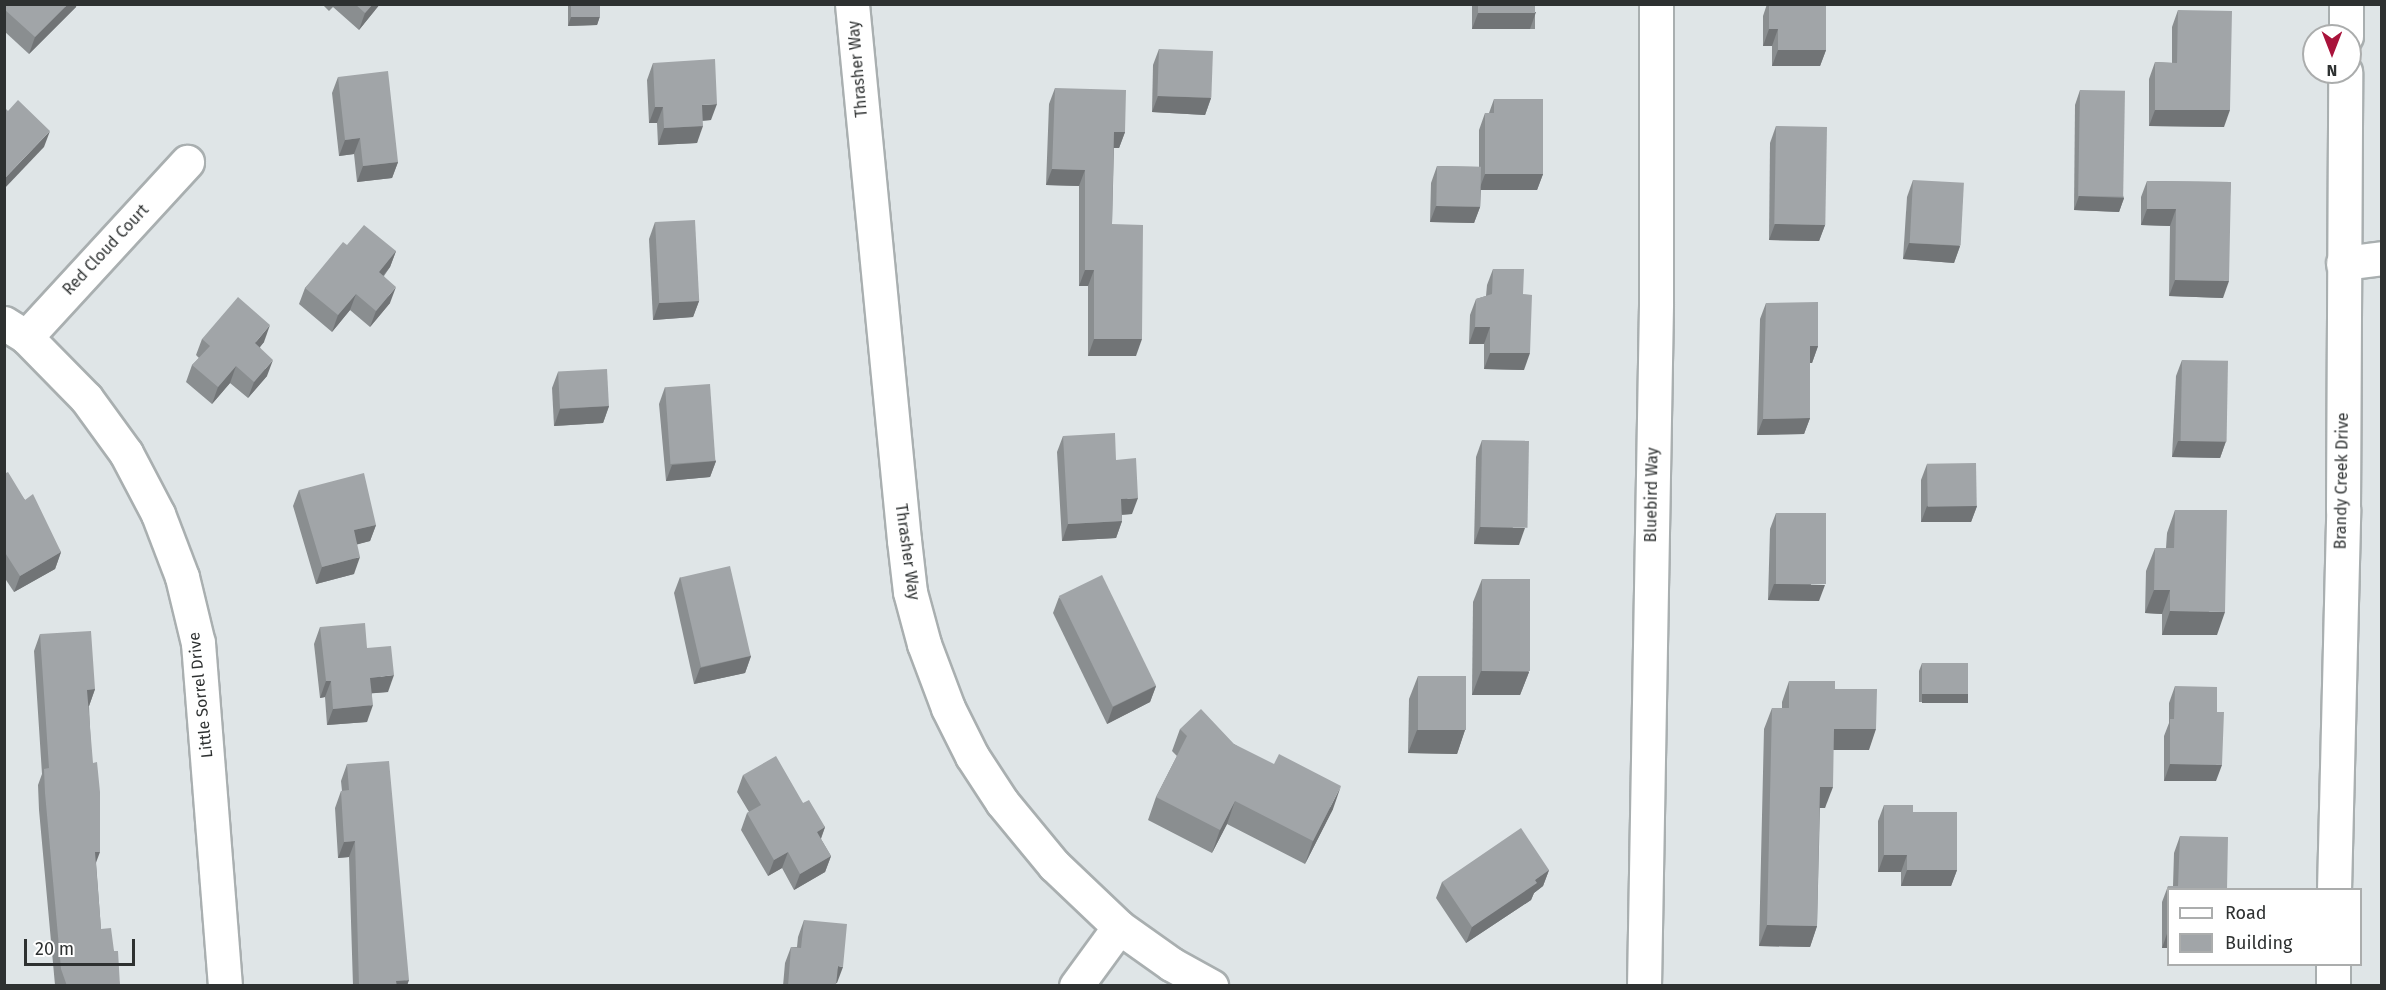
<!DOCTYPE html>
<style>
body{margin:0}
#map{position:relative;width:2386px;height:990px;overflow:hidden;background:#dfe5e7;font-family:"Fira Sans",sans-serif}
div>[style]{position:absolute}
.roads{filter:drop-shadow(2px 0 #a9afb0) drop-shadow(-2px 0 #a9afb0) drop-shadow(0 2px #a9afb0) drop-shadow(0 -2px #a9afb0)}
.minor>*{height:33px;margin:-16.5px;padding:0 16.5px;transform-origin:16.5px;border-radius:16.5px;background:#fff}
.wall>*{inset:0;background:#8a8e90;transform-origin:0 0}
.shaded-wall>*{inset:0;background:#717476;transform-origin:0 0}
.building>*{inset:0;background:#a1a5a8;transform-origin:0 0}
span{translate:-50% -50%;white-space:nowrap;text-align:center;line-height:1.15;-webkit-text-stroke:5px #fff;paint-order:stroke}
.street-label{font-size:16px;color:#2e3131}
.frame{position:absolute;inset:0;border:6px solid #2e3131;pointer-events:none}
.legend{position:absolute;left:2167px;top:888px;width:195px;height:78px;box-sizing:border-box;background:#fff;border:2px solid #abadad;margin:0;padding:8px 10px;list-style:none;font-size:18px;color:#2e3131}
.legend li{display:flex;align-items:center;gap:12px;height:30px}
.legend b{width:30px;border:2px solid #abadad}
.north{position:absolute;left:2302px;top:24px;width:60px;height:60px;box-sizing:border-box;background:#fff;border:2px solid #abadad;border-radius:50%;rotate:180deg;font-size:16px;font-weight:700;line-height:24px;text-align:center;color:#2e3131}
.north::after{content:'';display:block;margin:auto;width:21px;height:27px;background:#a9133b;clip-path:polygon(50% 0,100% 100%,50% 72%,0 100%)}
.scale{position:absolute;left:24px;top:939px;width:111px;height:27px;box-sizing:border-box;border:3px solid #2e3131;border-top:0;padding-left:8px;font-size:18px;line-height:21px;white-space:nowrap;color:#2e3131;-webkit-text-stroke:4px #fff;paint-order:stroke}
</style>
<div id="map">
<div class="roads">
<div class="minor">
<div style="left:852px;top:4px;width:539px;rotate:84.46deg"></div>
<div style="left:904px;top:540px;width:52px;rotate:83.4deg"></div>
<div style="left:910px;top:592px;width:54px;rotate:74.9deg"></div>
<div style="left:924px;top:644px;width:68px;rotate:69.4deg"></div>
<div style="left:948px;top:708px;width:54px;rotate:63.4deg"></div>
<div style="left:972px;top:756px;width:55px;rotate:56.9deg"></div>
<div style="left:1002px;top:802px;width:82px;rotate:50.5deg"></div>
<div style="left:1054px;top:865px;width:90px;rotate:43.6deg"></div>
<div style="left:1119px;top:927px;width:64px;rotate:35.4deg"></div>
<div style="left:1171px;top:964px;width:46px;rotate:28.8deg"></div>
<div style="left:2346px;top:36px;width:32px;rotate:-90deg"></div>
<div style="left:2343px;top:263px;width:39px;rotate:-7deg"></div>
<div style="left:4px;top:323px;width:26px;rotate:32deg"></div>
<div style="left:26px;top:337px;width:86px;rotate:45.5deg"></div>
<div style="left:86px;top:398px;width:68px;rotate:54deg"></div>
<div style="left:126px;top:453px;width:69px;rotate:62.3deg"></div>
<div style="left:158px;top:514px;width:67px;rotate:69.1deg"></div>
<div style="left:182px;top:577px;width:68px;rotate:76.4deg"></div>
<div style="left:198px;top:643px;width:344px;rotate:85.5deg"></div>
<div style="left:26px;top:337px;width:238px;rotate:-47.4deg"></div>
<div style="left:2334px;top:890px;width:381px;rotate:-88.6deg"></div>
<div style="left:2343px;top:509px;width:437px;rotate:-89.7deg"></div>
<div style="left:1076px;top:986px;width:73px;rotate:-53.9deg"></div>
<div style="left:1644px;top:986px;width:683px;rotate:-88.99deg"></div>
<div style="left:1656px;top:303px;width:299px;rotate:-90deg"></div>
<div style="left:2333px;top:986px;width:22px;rotate:-90deg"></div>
</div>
</div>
<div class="wall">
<div style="clip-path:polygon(4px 4px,76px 7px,29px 54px,4px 31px)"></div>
<div style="clip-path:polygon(322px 4px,380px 4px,359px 30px,333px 7px,329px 11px)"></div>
<div style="clip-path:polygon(568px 4px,600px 4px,600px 16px,597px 25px,568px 26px)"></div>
<div style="left:1472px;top:4px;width:63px;height:25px"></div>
<div style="clip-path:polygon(1767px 4px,1826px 4px,1826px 50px,1820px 66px,1772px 66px,1772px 46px,1763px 46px,1763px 16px)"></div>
<div style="clip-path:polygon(2178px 10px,2224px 127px,2149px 126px,2149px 79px,2155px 62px,2172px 63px,2172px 27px)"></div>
<div style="clip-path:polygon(1159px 49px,1211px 98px,1205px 115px,1152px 112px,1153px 65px)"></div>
<div style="clip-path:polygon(653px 63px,711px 120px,702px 121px,697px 143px,658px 145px,657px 123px,649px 123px,647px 80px)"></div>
<div style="clip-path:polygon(338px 77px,398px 162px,392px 178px,357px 182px,354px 154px,339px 156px,332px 93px)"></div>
<div style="clip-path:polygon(1055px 88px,1125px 132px,1119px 148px,1114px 148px,1112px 224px,1136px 356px,1088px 356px,1088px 286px,1079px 286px,1079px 186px,1046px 185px,1049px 104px)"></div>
<div style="clip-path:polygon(2080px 90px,2124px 198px,2119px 212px,2074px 210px,2075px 105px)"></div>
<div style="clip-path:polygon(1494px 99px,1543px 174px,1537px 190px,1481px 190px,1480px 207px,1474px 223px,1430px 222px,1431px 183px,1437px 166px,1479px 167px,1479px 130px,1485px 113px,1489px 113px)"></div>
<div style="clip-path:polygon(1776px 126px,1825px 225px,1819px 241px,1769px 240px,1770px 143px)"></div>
<div style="clip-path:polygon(1913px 180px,1960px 246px,1954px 263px,1903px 259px,1907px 197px)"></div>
<div style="clip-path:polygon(2147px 181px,2231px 182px,2223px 298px,2169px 296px,2170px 226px,2141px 225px,2141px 197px)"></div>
<div style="clip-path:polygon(655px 222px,699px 301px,693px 317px,653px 320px,649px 239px)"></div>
<div style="clip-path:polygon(347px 245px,396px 251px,390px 267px,384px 276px,390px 303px,370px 327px,350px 310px,332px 332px,299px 304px,305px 288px)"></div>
<div style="clip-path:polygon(1493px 269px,1523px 294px,1524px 370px,1484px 369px,1484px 344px,1469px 344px,1470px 315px,1476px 299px,1486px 296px,1487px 285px)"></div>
<div style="clip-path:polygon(1766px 303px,1818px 346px,1812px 363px,1810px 363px,1810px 418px,1804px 434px,1757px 435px,1760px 319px)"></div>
<div style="clip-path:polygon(202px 339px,264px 342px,260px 347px,267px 376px,248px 398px,230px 383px,212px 404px,186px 382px,192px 365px,199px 358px,196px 355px)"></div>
<div style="clip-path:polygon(2182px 360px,2226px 441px,2220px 458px,2172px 457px,2176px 376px)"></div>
<div style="clip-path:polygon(558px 372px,609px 406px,603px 423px,554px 426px,552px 388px)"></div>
<div style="clip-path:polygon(665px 387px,716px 461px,710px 477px,666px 481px,659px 404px)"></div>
<div style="clip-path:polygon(1063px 436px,1116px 460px,1132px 514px,1122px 515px,1122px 521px,1116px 538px,1062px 541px,1057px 452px)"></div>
<div style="clip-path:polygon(1482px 440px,1519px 545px,1474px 544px,1476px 457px)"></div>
<div style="clip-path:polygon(1927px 464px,1977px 506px,1971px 522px,1921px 522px,1921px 480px)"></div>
<div style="clip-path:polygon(4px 474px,25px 500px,61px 552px,55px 569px,14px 592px,4px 577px)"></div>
<div style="clip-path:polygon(299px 490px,376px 525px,370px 541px,357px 544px,354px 574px,316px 584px,293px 506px)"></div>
<div style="clip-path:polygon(2175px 510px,2217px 635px,2162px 635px,2162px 614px,2145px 613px,2146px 571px,2155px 548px,2166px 548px,2167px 533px)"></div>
<div style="clip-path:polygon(1776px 513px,1819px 601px,1768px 600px,1770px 529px)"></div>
<div style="clip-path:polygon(680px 577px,751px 656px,745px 673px,694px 684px,674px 593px)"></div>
<div style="clip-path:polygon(1482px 579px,1529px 672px,1520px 695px,1472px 695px,1473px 602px)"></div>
<div style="clip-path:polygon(1059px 597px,1156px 686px,1150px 702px,1107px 724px,1053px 613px)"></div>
<div style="clip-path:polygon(320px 627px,367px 648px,388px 692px,372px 693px,367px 722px,327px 725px,325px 697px,320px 698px,314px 644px)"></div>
<div style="clip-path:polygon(40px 634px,95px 689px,89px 706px,96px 862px,101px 929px,114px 951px,120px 986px,55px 985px,39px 810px,38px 785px,42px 774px,34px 651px)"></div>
<div style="clip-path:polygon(1922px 663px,1965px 702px,1919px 702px,1919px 671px)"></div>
<div style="clip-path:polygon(1418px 676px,1465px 730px,1457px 754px,1408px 753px,1409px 699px)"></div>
<div style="clip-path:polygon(1789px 681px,1835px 689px,1869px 750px,1833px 750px,1825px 808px,1820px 808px,1817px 926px,1810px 947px,1759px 946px,1764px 729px,1772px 708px,1782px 708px,1782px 702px)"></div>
<div style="clip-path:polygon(2175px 686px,2217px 712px,2216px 781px,2164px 781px,2164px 736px,2169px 723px,2169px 703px)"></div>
<div style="clip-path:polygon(1180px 729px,1234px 744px,1333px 809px,1305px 864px,1227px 824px,1212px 853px,1148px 820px,1156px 797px,1177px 756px,1172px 751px)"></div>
<div style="clip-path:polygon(347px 764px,407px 986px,353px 986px,349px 857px,338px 858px,335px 808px,341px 791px,342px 791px,341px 781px)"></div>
<div style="clip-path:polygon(743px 775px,803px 803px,825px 827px,821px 839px,831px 856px,825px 872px,794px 890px,782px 868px,768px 876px,741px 830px,747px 813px,749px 812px,737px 792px)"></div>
<div style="clip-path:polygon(1884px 805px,1913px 812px,1957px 870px,1951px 886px,1901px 886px,1901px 872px,1878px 872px,1878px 821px)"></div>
<div style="clip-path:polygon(2180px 836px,2227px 890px,2169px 890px,2169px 948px,2162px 948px,2162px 902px,2168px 886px,2173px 886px,2174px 853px)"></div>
<div style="clip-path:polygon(1549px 870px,1543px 886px,1534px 893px,1531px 900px,1466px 943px,1436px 898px,1442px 882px)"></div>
<div style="clip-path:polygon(804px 920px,837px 983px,836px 983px,836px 986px,783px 986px,785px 963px,791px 947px,797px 947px,798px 937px)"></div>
</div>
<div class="shaded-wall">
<div style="clip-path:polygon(68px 4px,77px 4px,76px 7px,29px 54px,35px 37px)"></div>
<div style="clip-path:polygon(373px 4px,380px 4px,359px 30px,365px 13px)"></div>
<div style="clip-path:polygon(1536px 12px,1530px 29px,1472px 29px,1478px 13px)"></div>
<div style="clip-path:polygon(600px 16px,597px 25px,568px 26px,571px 17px)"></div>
<div style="clip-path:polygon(1769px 29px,1778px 29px,1772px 46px,1763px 46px)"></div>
<div style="clip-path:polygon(1778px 50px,1826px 50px,1820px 66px,1772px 66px)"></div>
<div style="clip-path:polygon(1158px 96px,1211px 98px,1205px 115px,1152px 112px)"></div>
<div style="clip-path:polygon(717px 104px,711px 120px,696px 121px,702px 105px)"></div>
<div style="clip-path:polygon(655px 107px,663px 107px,657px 123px,649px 123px)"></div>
<div style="clip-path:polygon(2155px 110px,2230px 110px,2224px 127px,2149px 126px)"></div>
<div style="clip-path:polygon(703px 126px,697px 143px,658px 145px,664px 128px)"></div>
<div style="clip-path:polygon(50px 131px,44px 147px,4px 189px,4px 179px)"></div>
<div style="clip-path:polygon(1114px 132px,1125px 132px,1119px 148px,1108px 148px)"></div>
<div style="clip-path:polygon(360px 138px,354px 154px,339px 156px,345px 140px)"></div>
<div style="clip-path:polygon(398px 162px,392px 178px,357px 182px,363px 166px)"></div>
<div style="clip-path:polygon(1052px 169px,1085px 170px,1079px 186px,1046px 185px)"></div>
<div style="clip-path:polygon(1485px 174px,1543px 174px,1537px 190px,1479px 190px)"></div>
<div style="clip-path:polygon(2079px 196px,2124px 198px,2119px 212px,2074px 210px)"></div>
<div style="clip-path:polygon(1436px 206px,1480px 207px,1474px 223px,1430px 222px)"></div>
<div style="clip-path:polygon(2147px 209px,2176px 209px,2170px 226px,2141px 225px)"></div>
<div style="clip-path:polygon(1775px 224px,1825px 225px,1819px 241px,1769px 240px)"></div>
<div style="clip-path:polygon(1909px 243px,1960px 246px,1954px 263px,1903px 259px)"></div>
<div style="clip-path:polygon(396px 251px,390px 267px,373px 288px,379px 272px)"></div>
<div style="clip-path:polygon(1085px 270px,1094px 270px,1088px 286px,1079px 286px)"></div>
<div style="clip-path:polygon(2175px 280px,2229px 281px,2223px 298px,2169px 296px)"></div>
<div style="clip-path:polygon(396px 287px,390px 303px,370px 327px,376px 311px)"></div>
<div style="clip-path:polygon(356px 294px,350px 310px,332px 332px,338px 315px)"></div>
<div style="clip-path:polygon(699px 301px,693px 317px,653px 320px,659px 303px)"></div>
<div style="clip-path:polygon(270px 325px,264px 342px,249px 360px,255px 343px)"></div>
<div style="clip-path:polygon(1475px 327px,1490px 327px,1484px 344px,1469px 344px)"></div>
<div style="clip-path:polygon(1094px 339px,1142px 339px,1136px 356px,1088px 356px)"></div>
<div style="clip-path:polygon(1810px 346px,1818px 346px,1812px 363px,1804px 363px)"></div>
<div style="clip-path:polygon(1490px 353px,1530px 353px,1524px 370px,1484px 369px)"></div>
<div style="clip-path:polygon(273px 360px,267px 376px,248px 398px,254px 382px)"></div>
<div style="clip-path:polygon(236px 366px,230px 383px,212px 404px,218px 387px)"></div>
<div style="clip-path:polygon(609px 406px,603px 423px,554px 426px,560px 409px)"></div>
<div style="clip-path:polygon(1810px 418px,1804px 434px,1757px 435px,1763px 419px)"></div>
<div style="clip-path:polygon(2178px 441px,2226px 441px,2220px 458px,2172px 457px)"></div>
<div style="clip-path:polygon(716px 461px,710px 477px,666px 481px,672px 465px)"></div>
<div style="clip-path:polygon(1138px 498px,1132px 514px,1115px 515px,1121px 499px)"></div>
<div style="clip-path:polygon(1927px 506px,1977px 506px,1971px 522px,1921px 522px)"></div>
<div style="clip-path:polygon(1122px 521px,1116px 538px,1062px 541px,1068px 524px)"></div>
<div style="clip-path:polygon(376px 525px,370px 541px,348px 547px,354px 530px)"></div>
<div style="clip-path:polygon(1480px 527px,1525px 528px,1519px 545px,1474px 544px)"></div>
<div style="clip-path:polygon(61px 552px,55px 569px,14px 592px,20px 576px)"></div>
<div style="clip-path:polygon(360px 557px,354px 574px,316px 584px,322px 567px)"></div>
<div style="clip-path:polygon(1774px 584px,1825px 585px,1819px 601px,1768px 600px)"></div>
<div style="clip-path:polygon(2154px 590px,2170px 590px,2162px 614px,2145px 613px)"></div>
<div style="clip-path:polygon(2170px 611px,2225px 612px,2217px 635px,2162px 635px)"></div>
<div style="clip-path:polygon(751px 656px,745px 673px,694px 684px,700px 668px)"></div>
<div style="clip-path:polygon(1481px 671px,1529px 672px,1520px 695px,1472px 695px)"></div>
<div style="clip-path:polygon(394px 675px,388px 692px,364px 694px,370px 678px)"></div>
<div style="clip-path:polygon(326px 681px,331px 681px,325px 697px,320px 698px)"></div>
<div style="clip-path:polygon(1156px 686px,1150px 702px,1107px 724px,1113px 707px)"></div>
<div style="clip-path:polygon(95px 689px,89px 706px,81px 706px,87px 690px)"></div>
<div style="left:1922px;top:694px;width:46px;height:9px"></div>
<div style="clip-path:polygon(373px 705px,367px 722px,327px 725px,333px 709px)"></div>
<div style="clip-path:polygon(1834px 729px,1876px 729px,1869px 750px,1826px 750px)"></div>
<div style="clip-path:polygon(1417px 730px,1465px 730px,1457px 754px,1408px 753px)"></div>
<div style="clip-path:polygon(2170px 764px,2222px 765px,2216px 781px,2164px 781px)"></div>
<div style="clip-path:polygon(1341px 786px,1333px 809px,1305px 864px,1313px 841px)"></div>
<div style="clip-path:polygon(1820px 787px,1833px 787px,1825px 808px,1813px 808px)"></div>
<div style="clip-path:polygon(1235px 801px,1227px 824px,1212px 853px,1220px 830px)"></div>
<div style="clip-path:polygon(825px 827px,819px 843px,817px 832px)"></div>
<div style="clip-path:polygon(355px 841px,349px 857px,338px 858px,344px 842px)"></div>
<div style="clip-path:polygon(95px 852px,100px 852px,94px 868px)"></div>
<div style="clip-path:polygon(788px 852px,782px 868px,768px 876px,774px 860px)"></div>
<div style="clip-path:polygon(1884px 855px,1907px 855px,1901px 872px,1878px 872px)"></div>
<div style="clip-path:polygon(831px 856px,825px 872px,794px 890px,800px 874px)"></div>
<div style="clip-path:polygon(1549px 870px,1543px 886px,1534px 893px,1531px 900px,1466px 943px,1472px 927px,1535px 880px)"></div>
<div style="clip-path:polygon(1907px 870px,1957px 870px,1951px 886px,1901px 886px)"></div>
<div style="clip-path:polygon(1767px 925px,1817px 926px,1810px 947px,1759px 946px)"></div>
<div style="clip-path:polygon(2168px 931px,2169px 931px,2169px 948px,2162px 948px)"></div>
<div style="clip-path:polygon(838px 966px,843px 967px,837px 983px,832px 983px)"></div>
<div style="clip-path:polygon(409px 980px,407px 986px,395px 986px,396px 981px)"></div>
</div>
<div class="building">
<div style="clip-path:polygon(4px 4px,68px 4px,35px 37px,4px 9px)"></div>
<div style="clip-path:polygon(355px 4px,373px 4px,365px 13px)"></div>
<div style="left:571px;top:4px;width:29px;height:13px"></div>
<div style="left:1478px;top:4px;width:57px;height:9px"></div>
<div style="clip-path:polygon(1769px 4px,1826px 4px,1826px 50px,1778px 50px,1778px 29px,1769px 29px)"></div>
<div style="clip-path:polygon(2178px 10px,2232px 11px,2230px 110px,2155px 110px,2155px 62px,2177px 63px)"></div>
<div style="left:1159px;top:49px;width:54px;height:47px;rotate:2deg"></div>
<div style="clip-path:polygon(715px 59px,717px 104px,702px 105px,703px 126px,664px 128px,663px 107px,655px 107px,653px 63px)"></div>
<div style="clip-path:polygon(388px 71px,398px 162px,363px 166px,360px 138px,345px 140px,338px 77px)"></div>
<div style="clip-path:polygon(1055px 88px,1126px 90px,1125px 132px,1114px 132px,1112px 224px,1143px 225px,1142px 339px,1094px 339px,1094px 270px,1085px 270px,1085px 170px,1052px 169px)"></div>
<div style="left:2080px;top:90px;width:45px;height:106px;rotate:1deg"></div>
<div style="clip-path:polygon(1494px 99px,1543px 99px,1543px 174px,1485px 174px,1485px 113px,1494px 113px)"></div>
<div style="clip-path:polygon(18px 100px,50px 131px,4px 179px,4px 107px,8px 111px)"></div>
<div style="left:1776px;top:126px;width:51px;height:98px;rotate:1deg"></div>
<div style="left:1437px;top:166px;width:44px;height:40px;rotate:1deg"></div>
<div style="left:1913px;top:180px;width:51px;height:63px;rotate:3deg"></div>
<div style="clip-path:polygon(2147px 181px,2231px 182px,2229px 281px,2175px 280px,2176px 209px,2147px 209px)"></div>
<div style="left:695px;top:220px;width:81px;height:40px;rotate:87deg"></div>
<div style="clip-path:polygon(364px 225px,396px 251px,379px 272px,396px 287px,376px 311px,356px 294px,338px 315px,305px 288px,343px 242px,347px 245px)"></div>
<div style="clip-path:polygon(1493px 269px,1524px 269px,1523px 294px,1532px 295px,1530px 353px,1490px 353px,1490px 327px,1475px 327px,1476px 299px,1492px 294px)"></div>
<div style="clip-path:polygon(238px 297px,270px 325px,255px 343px,273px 360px,254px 382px,236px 366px,218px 387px,192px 365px,210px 346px,202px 339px)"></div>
<div style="clip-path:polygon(1818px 302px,1818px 346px,1810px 346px,1810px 418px,1763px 419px,1766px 303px)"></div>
<div style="left:2182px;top:360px;width:46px;height:81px;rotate:1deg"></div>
<div style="left:607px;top:369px;width:37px;height:49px;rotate:87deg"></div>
<div style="left:710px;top:384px;width:77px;height:45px;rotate:86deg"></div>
<div style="clip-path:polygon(1115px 433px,1116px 460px,1136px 458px,1138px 498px,1121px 499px,1122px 521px,1068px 524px,1063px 436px)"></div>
<div style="left:1482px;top:440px;width:47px;height:87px;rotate:1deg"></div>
<div style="left:1976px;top:463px;width:43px;height:49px;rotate:89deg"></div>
<div style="clip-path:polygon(8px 472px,25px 500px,33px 494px,61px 552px,20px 576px,4px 551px,4px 474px)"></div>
<div style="clip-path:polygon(364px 473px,376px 525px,354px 530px,360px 557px,322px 567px,299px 490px)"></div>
<div style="clip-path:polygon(2175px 510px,2227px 510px,2225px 612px,2170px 611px,2170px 590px,2154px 590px,2155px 548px,2174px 548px)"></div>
<div style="left:1776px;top:513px;width:50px;height:71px"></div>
<div style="left:730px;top:566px;width:92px;height:51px;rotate:77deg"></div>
<div style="left:1102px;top:575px;width:123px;height:48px;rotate:64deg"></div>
<div style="left:1482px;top:579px;width:48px;height:92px"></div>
<div style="clip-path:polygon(365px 623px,367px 648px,391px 646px,394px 675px,370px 678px,373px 705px,333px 709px,331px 681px,326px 681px,320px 627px)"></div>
<div style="clip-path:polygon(91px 631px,95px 689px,87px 690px,93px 763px,97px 762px,100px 792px,100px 852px,95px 852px,101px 929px,111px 928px,114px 951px,118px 951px,120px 986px,67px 986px,61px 969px,45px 793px,44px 769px,49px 768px,40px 634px)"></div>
<div style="left:1922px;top:663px;width:46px;height:31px"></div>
<div style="left:1418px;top:676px;width:48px;height:54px"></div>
<div style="clip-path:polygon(1789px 681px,1835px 681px,1835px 689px,1877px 689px,1876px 729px,1834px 729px,1833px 787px,1820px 787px,1817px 926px,1767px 925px,1772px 708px,1789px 708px)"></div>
<div style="clip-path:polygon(2175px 686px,2217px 687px,2217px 712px,2224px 712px,2222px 765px,2170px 764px,2170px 719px,2174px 719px)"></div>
<div style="clip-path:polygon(1201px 709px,1234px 744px,1274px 764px,1279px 754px,1341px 786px,1313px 841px,1235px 801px,1220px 830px,1156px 797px,1187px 736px,1180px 729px)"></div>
<div style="clip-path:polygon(776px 756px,803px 803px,809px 800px,825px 827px,817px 832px,831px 856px,800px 874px,788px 852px,774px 860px,747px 813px,761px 805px,743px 775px)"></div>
<div style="clip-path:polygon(389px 761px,409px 980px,396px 981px,397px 986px,359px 986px,355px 841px,344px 842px,341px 791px,349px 790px,347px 764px)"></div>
<div style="clip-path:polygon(1884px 805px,1913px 805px,1913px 812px,1957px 812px,1957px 870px,1907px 870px,1907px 855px,1884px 855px)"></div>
<div style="clip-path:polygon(1521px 828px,1549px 870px,1535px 880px,1537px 883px,1472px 927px,1442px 882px)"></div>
<div style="clip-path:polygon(2180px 836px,2228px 837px,2227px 890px,2169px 890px,2169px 931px,2168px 931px,2168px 886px,2178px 886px)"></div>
<div style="clip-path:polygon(804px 920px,847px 924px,843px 967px,838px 966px,836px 986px,788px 986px,791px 947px,801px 948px)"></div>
</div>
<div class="street-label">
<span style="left:858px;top:69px;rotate:-95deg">Thrasher Way</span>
<span style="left:106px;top:250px;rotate:-47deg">Red Cloud Court</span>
<span style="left:2342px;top:481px;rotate:-89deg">Brandy Creek Drive</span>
<span style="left:1652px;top:495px;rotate:-89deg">Bluebird Way</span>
<span style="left:907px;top:552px;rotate:82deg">Thrasher Way</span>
<span style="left:201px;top:695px;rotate:-96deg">Little Sorrel Drive</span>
</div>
<div class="frame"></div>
<ul class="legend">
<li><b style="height:8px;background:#fff"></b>Road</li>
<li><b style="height:16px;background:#a1a5a8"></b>Building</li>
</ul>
<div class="north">N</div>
<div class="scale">20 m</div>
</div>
